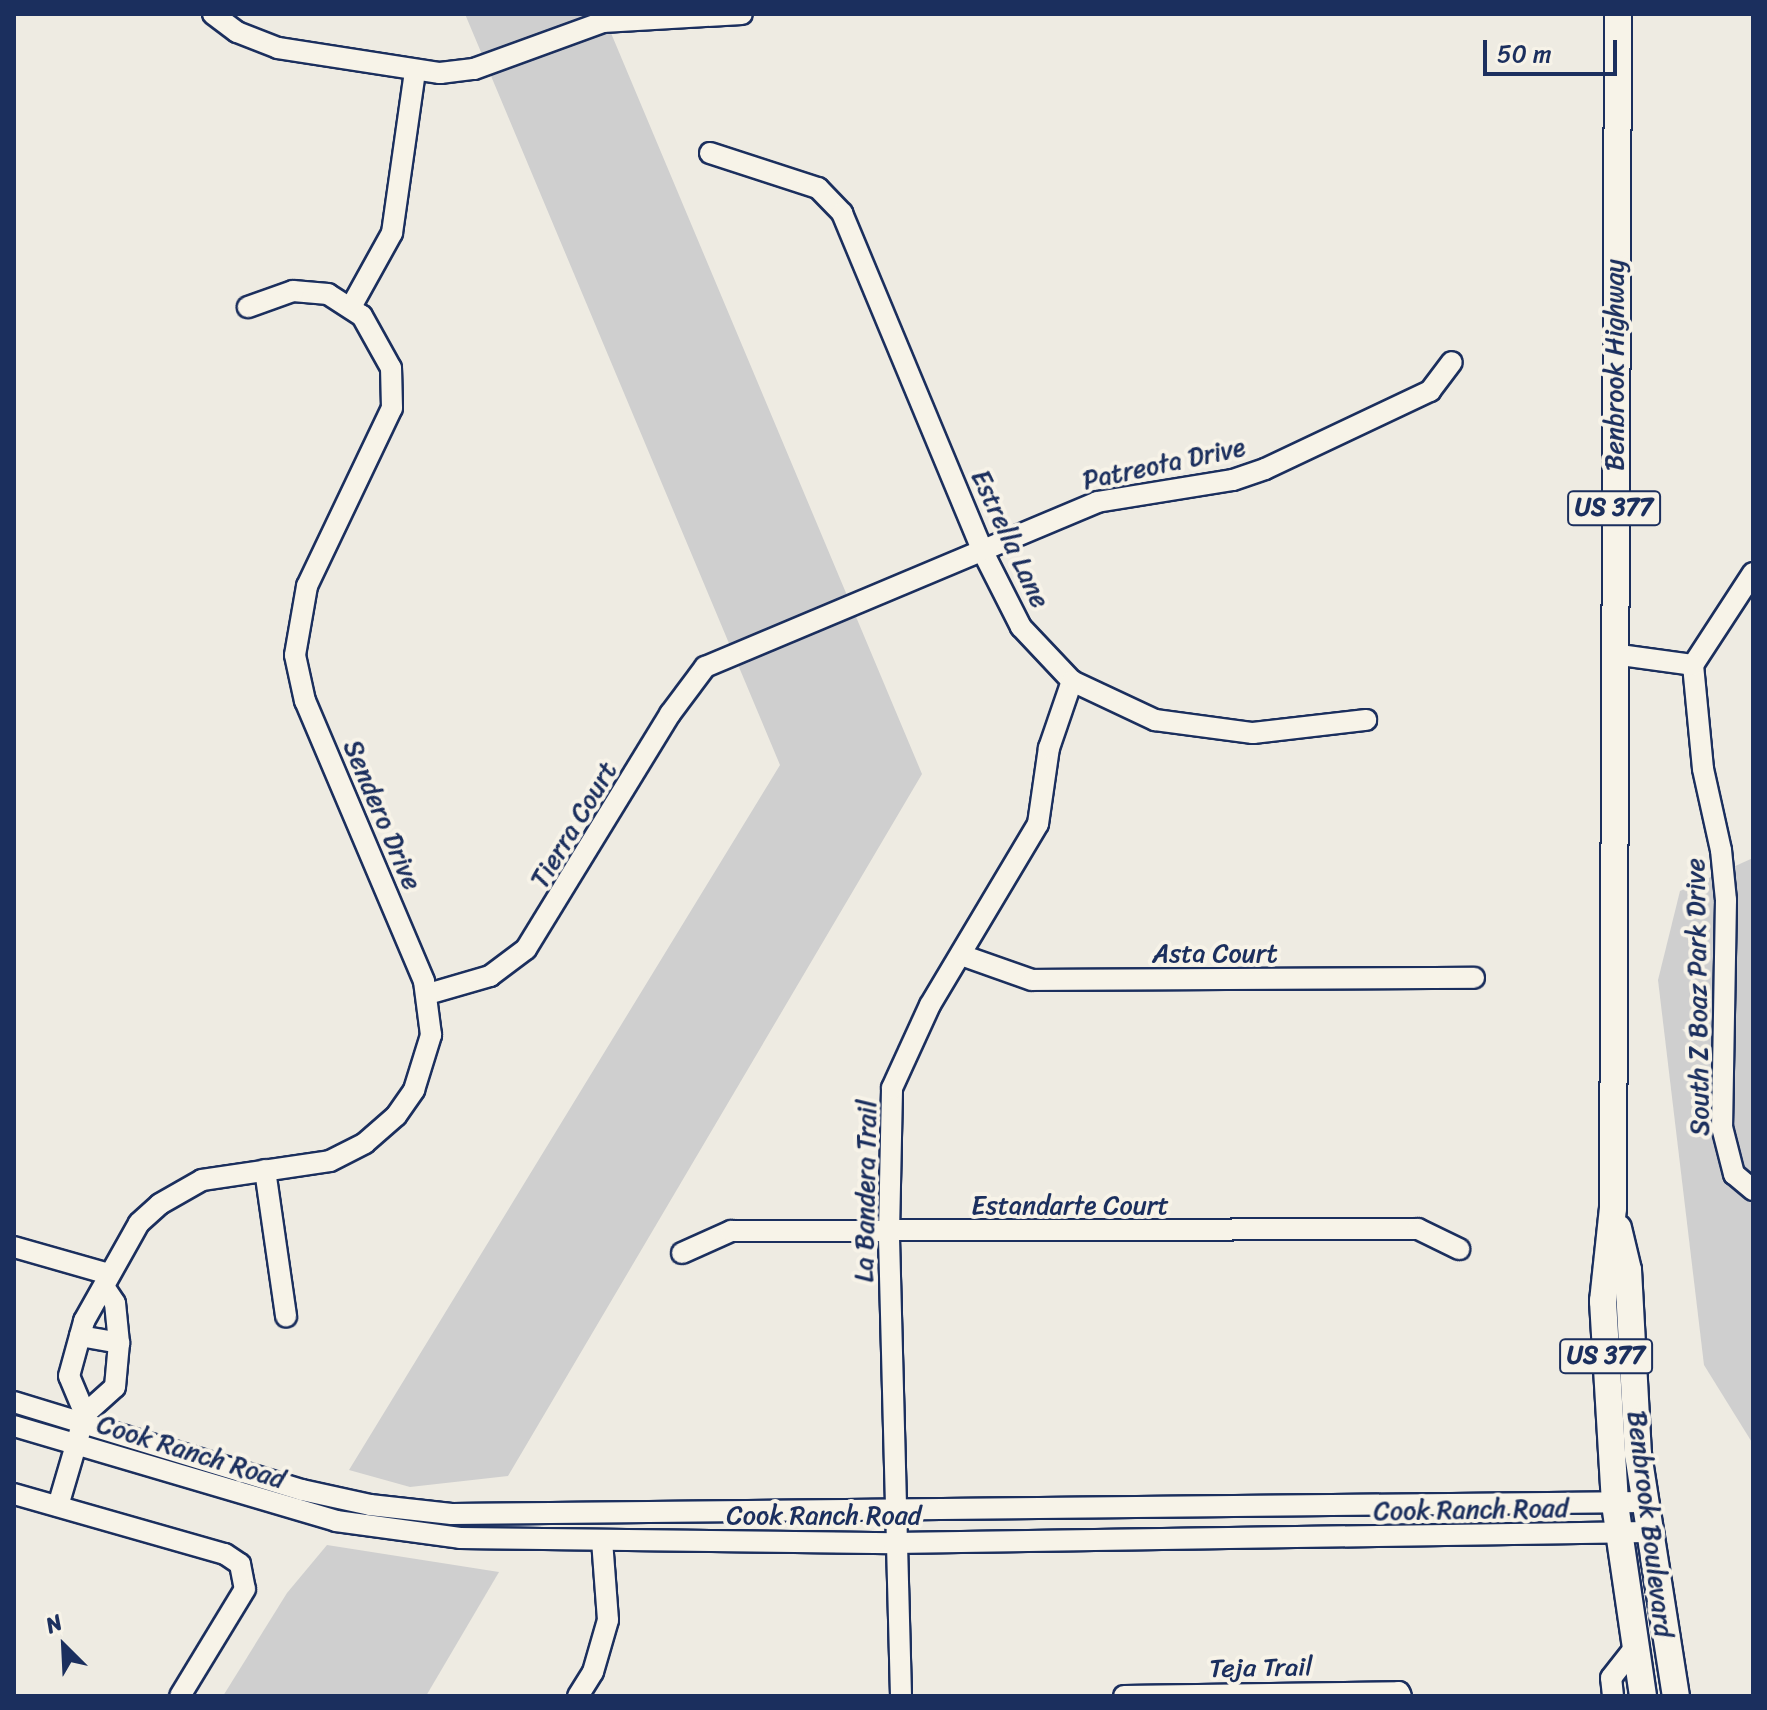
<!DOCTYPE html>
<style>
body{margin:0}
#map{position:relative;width:1767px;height:1710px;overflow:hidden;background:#eeebe2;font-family:Sriracha,sans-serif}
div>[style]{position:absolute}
.green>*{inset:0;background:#cfcfcf}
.roads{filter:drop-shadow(2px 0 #1b2f5e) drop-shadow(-2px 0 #1b2f5e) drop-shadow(0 2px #1b2f5e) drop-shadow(0 -2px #1b2f5e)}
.minor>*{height:20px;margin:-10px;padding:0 10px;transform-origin:10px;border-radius:10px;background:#f7f3e8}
.major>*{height:26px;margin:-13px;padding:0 13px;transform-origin:13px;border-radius:13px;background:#f7f3e8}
span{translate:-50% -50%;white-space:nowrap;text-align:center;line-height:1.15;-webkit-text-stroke:8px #f7f3e8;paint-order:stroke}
.shield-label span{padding:2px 6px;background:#f7f3e8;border:2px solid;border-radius:6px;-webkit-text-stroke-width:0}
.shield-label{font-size:24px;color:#1b2f5e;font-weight:700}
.street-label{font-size:26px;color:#1b2f5e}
.frame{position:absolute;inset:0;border:16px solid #1b2f5e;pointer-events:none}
.north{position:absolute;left:24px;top:1606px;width:80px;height:80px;-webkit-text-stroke:6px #f7f3e8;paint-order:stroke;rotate:336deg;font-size:22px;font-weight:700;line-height:32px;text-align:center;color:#1b2f5e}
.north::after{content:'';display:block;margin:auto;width:28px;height:36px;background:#1b2f5e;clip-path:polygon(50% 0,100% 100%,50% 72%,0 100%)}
.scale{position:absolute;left:1483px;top:40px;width:134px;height:36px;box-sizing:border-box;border:4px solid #1b2f5e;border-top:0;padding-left:10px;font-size:24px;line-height:28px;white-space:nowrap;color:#1b2f5e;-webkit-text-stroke:6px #f7f3e8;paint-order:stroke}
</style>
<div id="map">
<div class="green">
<div style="clip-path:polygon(465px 14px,603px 14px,922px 774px,508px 1476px,410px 1487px,349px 1470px,780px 765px)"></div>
<div style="clip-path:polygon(1753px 858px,1753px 1444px,1704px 1365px,1658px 980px,1680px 891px)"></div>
<div style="clip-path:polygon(327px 1545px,499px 1572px,426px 1696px,223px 1696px,287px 1593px)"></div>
</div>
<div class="roads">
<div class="minor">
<div style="left:213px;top:14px;width:30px;rotate:37deg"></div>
<div style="left:237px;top:32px;width:44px;rotate:21.3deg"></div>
<div style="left:278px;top:48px;width:164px;rotate:8.8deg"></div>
<div style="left:440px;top:73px;width:34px;rotate:-7deg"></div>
<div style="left:474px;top:69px;width:137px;rotate:-20deg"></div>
<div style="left:603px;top:22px;width:139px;rotate:-3.3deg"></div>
<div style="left:710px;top:153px;width:114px;rotate:18deg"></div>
<div style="left:818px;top:188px;width:35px;rotate:46deg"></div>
<div style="left:842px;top:213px;width:367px;rotate:67.4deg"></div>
<div style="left:983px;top:552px;width:84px;rotate:63.1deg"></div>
<div style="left:1021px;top:627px;width:74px;rotate:46.6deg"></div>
<div style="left:1072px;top:681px;width:92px;rotate:25.2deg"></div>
<div style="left:1155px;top:720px;width:99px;rotate:7.6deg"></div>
<div style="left:1253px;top:733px;width:114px;rotate:-6.6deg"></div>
<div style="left:351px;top:307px;width:85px;rotate:-61deg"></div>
<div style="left:392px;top:233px;width:164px;rotate:-81.9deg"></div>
<div style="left:1753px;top:573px;width:110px;rotate:123.1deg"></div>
<div style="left:1693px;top:665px;width:104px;rotate:84.5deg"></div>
<div style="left:1703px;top:769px;width:83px;rotate:77.5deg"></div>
<div style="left:1721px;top:850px;width:50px;rotate:84.3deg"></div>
<div style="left:1726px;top:900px;width:227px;rotate:91deg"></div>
<div style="left:1722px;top:1127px;width:49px;rotate:75.7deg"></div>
<div style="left:1734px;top:1174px;width:25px;rotate:40deg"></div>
<div style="left:1613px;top:654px;width:81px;rotate:7.8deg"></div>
<div style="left:961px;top:955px;width:75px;rotate:19.4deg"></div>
<div style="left:1032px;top:980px;width:442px;rotate:-0.3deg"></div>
<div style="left:428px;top:994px;width:65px;rotate:-16.2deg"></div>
<div style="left:490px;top:976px;width:45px;rotate:-36.9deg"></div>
<div style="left:526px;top:949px;width:276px;rotate:-58.5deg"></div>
<div style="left:670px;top:714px;width:59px;rotate:-53.3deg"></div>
<div style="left:705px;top:667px;width:425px;rotate:-22.8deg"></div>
<div style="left:1097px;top:502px;width:138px;rotate:-9.2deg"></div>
<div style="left:1233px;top:480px;width:34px;rotate:-19deg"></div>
<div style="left:1265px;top:469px;width:183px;rotate:-25.3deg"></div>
<div style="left:1430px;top:391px;width:36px;rotate:-53deg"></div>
<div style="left:265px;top:1170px;width:148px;rotate:81.8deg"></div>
<div style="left:14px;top:1247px;width:99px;rotate:15.9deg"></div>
<div style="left:682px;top:1253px;width:54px;rotate:-24.2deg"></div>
<div style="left:731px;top:1231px;width:687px;rotate:-0.17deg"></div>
<div style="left:1418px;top:1229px;width:46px;rotate:26deg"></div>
<div style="left:80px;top:1336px;width:40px;rotate:10deg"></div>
<div style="left:14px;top:1402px;width:301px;rotate:17deg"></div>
<div style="left:302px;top:1490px;width:70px;rotate:12.4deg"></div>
<div style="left:370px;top:1505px;width:82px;rotate:6.3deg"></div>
<div style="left:452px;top:1514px;width:1193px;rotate:-0.58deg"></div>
<div style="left:85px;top:1414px;width:41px;rotate:-112.8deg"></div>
<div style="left:69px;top:1376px;width:57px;rotate:-74.7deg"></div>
<div style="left:84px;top:1321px;width:112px;rotate:-60.7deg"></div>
<div style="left:139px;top:1223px;width:28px;rotate:-42deg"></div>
<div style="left:160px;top:1204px;width:48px;rotate:-29.7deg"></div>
<div style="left:202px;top:1180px;width:129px;rotate:-8.4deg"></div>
<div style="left:330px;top:1161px;width:39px;rotate:-27deg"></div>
<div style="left:365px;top:1143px;width:41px;rotate:-41.1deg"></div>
<div style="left:396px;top:1116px;width:32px;rotate:-55deg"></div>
<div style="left:414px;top:1090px;width:58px;rotate:-72.8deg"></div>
<div style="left:431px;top:1035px;width:54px;rotate:-97.4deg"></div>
<div style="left:424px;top:981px;width:304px;rotate:-113deg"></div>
<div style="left:305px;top:701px;width:47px;rotate:-102.3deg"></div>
<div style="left:295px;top:655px;width:70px;rotate:-80.1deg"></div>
<div style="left:307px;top:586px;width:197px;rotate:-64.5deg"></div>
<div style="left:392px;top:408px;width:40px;rotate:-91.4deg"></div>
<div style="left:391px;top:368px;width:60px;rotate:-119.1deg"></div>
<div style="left:362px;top:316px;width:40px;rotate:-147.1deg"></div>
<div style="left:328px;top:294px;width:35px;rotate:-175deg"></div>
<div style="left:293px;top:291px;width:48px;rotate:160.4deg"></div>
<div style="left:14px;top:1426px;width:336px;rotate:16.4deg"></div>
<div style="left:336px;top:1521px;width:125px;rotate:7.8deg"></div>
<div style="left:460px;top:1538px;width:434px;rotate:0.7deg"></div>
<div style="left:894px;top:1543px;width:754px;rotate:-0.84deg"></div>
<div style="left:14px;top:1494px;width:219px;rotate:15.9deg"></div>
<div style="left:225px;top:1554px;width:18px;rotate:34deg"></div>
<div style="left:240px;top:1564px;width:25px;rotate:79deg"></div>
<div style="left:245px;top:1589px;width:125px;rotate:121.3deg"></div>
<div style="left:58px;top:1506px;width:96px;rotate:-73.6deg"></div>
<div style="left:85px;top:1414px;width:40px;rotate:-42deg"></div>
<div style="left:115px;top:1387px;width:44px;rotate:-84.8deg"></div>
<div style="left:119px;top:1343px;width:40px;rotate:-95.7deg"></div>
<div style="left:115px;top:1303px;width:18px;rotate:-124deg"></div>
<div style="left:578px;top:1696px;width:28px;rotate:-58deg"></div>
<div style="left:593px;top:1672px;width:54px;rotate:-73.9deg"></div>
<div style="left:608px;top:1620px;width:80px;rotate:-94.3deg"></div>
<div style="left:901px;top:1696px;width:463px;rotate:-91.5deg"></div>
<div style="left:889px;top:1233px;width:145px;rotate:-88.8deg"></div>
<div style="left:892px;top:1088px;width:91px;rotate:-65.4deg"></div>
<div style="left:930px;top:1005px;width:211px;rotate:-59.2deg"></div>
<div style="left:1038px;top:824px;width:77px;rotate:-81.8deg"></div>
<div style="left:1049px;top:748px;width:71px;rotate:-71.1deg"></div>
<div style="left:1124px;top:1696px;width:275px;rotate:-0.8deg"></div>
<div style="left:1399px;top:1692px;width:4px;rotate:63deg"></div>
<div style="left:1613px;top:1696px;width:18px;rotate:-96deg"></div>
<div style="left:1611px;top:1678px;width:37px;rotate:-52deg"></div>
</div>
<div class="major">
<div style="left:1618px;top:14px;width:1194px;rotate:90.24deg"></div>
<div style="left:1613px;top:1208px;width:94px;rotate:96.1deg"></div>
<div style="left:1603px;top:1301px;width:203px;rotate:86.6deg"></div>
<div style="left:1615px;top:1504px;width:194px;rotate:81.7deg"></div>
<div style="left:1618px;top:1228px;width:43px;rotate:76.6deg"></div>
<div style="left:1628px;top:1270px;width:184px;rotate:86.9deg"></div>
<div style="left:1638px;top:1454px;width:245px;rotate:81.1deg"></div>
</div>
</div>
<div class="shield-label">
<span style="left:1614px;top:508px">US 377</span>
<span style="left:1606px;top:1356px">US 377</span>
</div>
<div class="street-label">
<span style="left:1615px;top:365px;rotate:-90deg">Benbrook Highway</span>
<span style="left:1164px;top:464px;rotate:-12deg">Patreota Drive</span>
<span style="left:1010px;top:539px;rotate:65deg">Estrella Lane</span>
<span style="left:382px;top:815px;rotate:67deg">Sendero Drive</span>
<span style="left:574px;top:825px;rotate:-59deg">Tierra Court</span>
<span style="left:1215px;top:954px">Asta Court</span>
<span style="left:1698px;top:997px;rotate:-91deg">South Z Boaz Park Drive</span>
<span style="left:866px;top:1191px;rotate:-89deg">La Bandera Trail</span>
<span style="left:1070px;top:1206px">Estandarte Court</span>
<span style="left:191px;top:1452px;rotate:17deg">Cook Ranch Road</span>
<span style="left:1471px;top:1510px;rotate:-1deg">Cook Ranch Road</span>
<span style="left:824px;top:1516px">Cook Ranch Road</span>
<span style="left:1650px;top:1524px;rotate:83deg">Benbrook Boulevard</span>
<span style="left:1261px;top:1668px;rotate:-1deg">Teja Trail</span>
</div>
<div class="frame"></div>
<div class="north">N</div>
<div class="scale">50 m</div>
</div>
